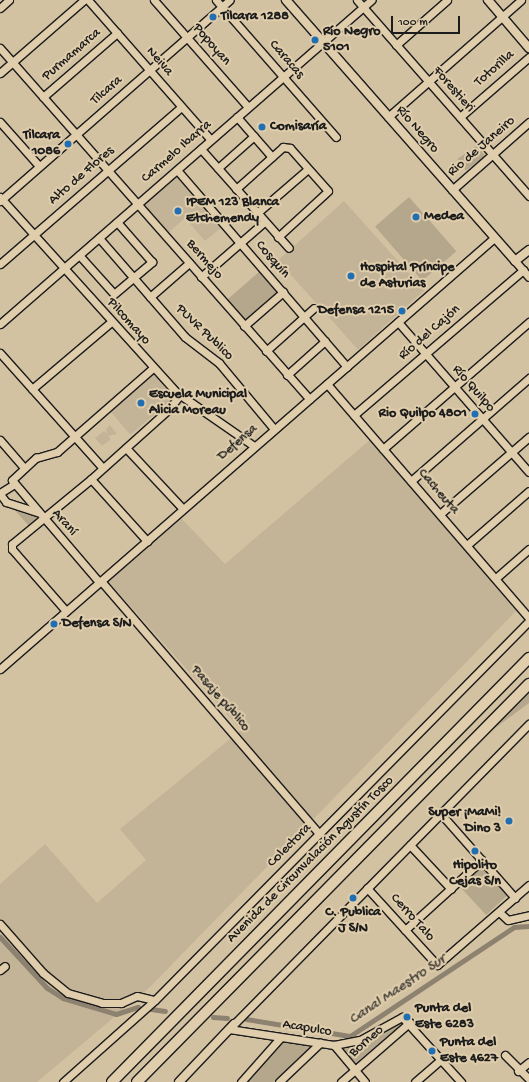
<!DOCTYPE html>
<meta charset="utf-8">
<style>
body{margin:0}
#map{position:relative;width:529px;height:1082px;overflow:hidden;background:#d3c2a2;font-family:"Gochi Hand",sans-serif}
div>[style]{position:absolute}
.built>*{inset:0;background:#c4b497;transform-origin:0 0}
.green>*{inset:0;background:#b5a78c;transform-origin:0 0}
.canal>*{height:5px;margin:-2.5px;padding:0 2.5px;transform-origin:2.5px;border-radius:2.5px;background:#8d826f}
.roads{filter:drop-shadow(1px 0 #1c1c1c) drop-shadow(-1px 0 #1c1c1c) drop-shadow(0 1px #1c1c1c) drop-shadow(0 -1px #1c1c1c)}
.minor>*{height:7px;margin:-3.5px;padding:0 3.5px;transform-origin:3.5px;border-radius:3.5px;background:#dfcdab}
.major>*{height:8px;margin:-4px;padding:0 4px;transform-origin:4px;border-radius:4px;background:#dfcdab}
.highway>*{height:10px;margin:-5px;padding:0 5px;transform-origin:5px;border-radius:5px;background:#dfcdab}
.dots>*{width:11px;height:11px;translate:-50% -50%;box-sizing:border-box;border:2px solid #dfcdab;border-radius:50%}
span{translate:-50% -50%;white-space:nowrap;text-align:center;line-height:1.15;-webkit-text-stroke:4px #dfcdab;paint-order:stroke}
.poi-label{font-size:14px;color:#1c1c1c;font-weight:700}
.left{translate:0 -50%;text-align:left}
.right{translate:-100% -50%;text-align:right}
.street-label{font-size:14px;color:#1c1c1c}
.water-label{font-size:15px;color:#444039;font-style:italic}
.scale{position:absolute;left:391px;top:16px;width:69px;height:18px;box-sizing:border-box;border:2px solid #1c1c1c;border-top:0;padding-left:5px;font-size:12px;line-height:14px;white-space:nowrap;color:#1c1c1c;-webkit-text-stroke:3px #dfcdab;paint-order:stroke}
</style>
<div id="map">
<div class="built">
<div style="clip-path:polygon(176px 176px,221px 228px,205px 241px,185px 218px,168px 233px,144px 205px)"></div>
<div style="left:344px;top:201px;width:120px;height:89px;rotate:48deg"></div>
<div style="left:152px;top:372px;width:34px;height:57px;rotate:50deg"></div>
<div style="clip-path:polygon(110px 425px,117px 434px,108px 436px,111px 439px,102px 446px,95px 438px,104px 431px,107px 434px,106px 429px)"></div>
<div style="clip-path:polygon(371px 439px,516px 611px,150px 987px,37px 1082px,0 1082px,0 884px,45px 844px,97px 903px,146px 860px,120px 829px,241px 730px,108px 581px,180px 517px,225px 564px)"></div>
</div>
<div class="green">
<div style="left:477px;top:145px;width:14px;height:24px;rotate:54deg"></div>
<div style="left:409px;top:197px;width:72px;height:45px;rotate:49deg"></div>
<div style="left:259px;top:272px;width:29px;height:45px;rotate:49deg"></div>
<div style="clip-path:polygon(11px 506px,39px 516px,29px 526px)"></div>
<div style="clip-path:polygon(529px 693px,529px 703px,494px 729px)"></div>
<div style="left:483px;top:866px;width:38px;height:31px;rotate:47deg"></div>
<div style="clip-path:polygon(401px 1021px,403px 1023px,356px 1063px,342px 1049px)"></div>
<div style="clip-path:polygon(285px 1041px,313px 1046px,273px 1082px,245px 1082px)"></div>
</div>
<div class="canal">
<div style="left:0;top:937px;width:69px;rotate:47.3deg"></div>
<div style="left:47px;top:988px;width:19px;rotate:32deg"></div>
<div style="left:63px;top:998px;width:55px;rotate:16.8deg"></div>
<div style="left:116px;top:1014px;width:23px;rotate:-18deg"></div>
<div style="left:151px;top:1009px;width:14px;rotate:8deg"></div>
<div style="left:213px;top:1017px;width:14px;rotate:4deg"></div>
<div style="left:246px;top:1019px;width:105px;rotate:9.3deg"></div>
<div style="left:350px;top:1036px;width:197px;rotate:-33.6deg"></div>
<div style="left:514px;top:927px;width:15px;rotate:-4deg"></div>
</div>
<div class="roads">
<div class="minor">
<div style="left:88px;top:0;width:186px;rotate:48.7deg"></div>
<div style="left:154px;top:0;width:142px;rotate:48.7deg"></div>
<div style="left:216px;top:0;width:182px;rotate:48.8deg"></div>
<div style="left:357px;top:0;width:261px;rotate:48.7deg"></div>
<div style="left:0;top:8px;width:12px;rotate:-42deg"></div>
<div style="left:396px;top:45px;width:68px;rotate:-41.4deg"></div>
<div style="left:0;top:48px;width:468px;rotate:48.6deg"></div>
<div style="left:0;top:73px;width:111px;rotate:-41deg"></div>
<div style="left:43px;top:97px;width:98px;rotate:-40.9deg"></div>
<div style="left:237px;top:117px;width:53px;rotate:48.8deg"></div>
<div style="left:388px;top:117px;width:177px;rotate:-41.3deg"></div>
<div style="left:460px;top:117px;width:91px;rotate:-41deg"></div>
<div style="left:0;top:122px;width:59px;rotate:48.4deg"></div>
<div style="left:201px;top:149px;width:132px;rotate:48.4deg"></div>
<div style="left:218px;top:168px;width:48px;rotate:-41.6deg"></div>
<div style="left:177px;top:170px;width:260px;rotate:49.2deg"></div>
<div style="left:236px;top:189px;width:63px;rotate:-41.8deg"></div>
<div style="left:283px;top:147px;width:7px;rotate:8deg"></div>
<div style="left:290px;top:148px;width:57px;rotate:48.5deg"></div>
<div style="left:328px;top:191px;width:68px;rotate:137.4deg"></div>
<div style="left:452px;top:190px;width:103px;rotate:-41.4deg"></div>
<div style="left:0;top:197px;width:263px;rotate:47.9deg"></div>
<div style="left:176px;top:392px;width:95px;rotate:34.7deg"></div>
<div style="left:0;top:201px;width:305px;rotate:-41.2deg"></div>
<div style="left:257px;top:213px;width:67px;rotate:-40.8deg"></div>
<div style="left:99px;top:238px;width:131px;rotate:49deg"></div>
<div style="left:185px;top:337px;width:43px;rotate:37.4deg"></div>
<div style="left:219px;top:363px;width:86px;rotate:50.2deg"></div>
<div style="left:79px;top:255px;width:52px;rotate:48.1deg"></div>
<div style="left:114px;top:294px;width:50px;rotate:-40.1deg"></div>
<div style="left:152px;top:262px;width:53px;rotate:-131.2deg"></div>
<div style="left:515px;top:261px;width:21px;rotate:49deg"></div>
<div style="left:0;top:264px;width:240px;rotate:-40.9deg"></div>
<div style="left:201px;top:277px;width:84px;rotate:-41.1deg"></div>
<div style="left:150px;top:297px;width:52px;rotate:-41.1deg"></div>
<div style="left:398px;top:322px;width:199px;rotate:48.9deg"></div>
<div style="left:0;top:324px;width:493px;rotate:-41.1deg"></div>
<div style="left:244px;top:326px;width:52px;rotate:-41.1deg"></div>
<div style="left:266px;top:351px;width:64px;rotate:-41.9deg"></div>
<div style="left:0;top:353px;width:154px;rotate:48.2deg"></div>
<div style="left:287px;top:375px;width:51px;rotate:-41.8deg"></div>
<div style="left:327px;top:384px;width:309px;rotate:49.2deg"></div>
<div style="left:32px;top:389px;width:104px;rotate:-40.3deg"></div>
<div style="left:354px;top:415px;width:223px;rotate:-40.6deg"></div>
<div style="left:0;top:440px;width:37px;rotate:49deg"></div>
<div style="left:126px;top:448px;width:83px;rotate:46.9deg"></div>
<div style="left:383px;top:449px;width:194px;rotate:-41deg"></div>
<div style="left:91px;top:479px;width:84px;rotate:47.9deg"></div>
<div style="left:411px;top:481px;width:157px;rotate:-41.1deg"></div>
<div style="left:0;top:493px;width:15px;rotate:-32deg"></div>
<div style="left:0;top:494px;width:10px;rotate:53deg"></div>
<div style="left:6px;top:502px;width:33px;rotate:18deg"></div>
<div style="left:440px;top:514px;width:118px;rotate:-40.9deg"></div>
<div style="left:467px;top:545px;width:82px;rotate:-41.1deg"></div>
<div style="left:496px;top:578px;width:44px;rotate:-41.3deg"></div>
<div style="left:101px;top:581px;width:334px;rotate:49.2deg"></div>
<div style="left:99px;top:582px;width:134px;rotate:-130.5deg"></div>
<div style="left:12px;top:480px;width:33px;rotate:-43deg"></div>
<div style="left:36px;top:458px;width:22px;rotate:-16deg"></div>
<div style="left:57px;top:452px;width:128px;rotate:-41.2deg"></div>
<div style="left:66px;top:611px;width:82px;rotate:-131.1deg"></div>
<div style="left:12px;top:549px;width:5px;rotate:-90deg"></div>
<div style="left:12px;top:544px;width:102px;rotate:-39.4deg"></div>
<div style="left:91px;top:479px;width:105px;rotate:-41.9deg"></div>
<div style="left:169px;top:409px;width:18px;rotate:-52deg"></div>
<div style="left:0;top:669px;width:656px;rotate:-41.1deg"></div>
<div style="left:441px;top:814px;width:112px;rotate:48.6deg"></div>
<div style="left:410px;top:845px;width:60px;rotate:47deg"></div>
<div style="left:367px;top:888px;width:104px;rotate:47.7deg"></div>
<div style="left:437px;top:965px;width:122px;rotate:-41deg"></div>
<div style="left:499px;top:912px;width:12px;rotate:42deg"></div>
<div style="left:508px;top:920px;width:22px;rotate:-13deg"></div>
<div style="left:0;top:924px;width:65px;rotate:48.7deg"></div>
<div style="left:43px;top:973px;width:32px;rotate:39deg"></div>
<div style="left:68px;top:993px;width:35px;rotate:16deg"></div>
<div style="left:102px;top:1003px;width:19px"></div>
<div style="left:121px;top:1003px;width:17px;rotate:-24deg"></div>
<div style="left:137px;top:996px;width:18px;rotate:13deg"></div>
<div style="left:405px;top:930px;width:104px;rotate:-42.3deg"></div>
<div style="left:0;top:970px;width:6px;rotate:-39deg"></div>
<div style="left:234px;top:1024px;width:421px;rotate:-45.5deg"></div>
<div style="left:229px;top:1029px;width:106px;rotate:8.7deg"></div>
<div style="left:334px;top:1045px;width:26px;rotate:-11deg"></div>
<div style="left:360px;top:1040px;width:48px;rotate:-28.7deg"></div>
<div style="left:402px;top:1017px;width:88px;rotate:47.8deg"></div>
<div style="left:334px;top:1045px;width:48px;rotate:50deg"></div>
<div style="left:505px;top:1055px;width:34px;rotate:45deg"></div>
<div style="left:518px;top:1071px;width:14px;rotate:-39deg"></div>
<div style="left:63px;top:1082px;width:123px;rotate:-41.7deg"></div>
<div style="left:155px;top:1000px;width:532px;rotate:-45.38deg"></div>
<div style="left:241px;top:1082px;width:59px;rotate:-48.4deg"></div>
<div style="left:279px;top:1082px;width:57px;rotate:-43.6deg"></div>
<div style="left:341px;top:1082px;width:91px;rotate:-41deg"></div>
<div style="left:415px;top:1082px;width:35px;rotate:-41deg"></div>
</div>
<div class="major">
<div style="left:286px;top:0;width:347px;rotate:48.7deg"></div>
<div style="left:515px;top:261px;width:18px;rotate:-38deg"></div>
<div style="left:488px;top:0;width:63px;rotate:49.5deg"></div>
<div style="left:179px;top:1082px;width:80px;rotate:-46.5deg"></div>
</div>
<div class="highway">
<div style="left:112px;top:1082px;width:595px;rotate:-45.48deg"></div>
<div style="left:137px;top:1082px;width:559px;rotate:-45.44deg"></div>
</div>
</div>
<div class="dots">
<div style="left:213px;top:17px;background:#1f6fb2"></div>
<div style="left:315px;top:40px;background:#1f6fb2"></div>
<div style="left:262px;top:127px;background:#1f6fb2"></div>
<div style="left:68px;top:144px;background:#1f6fb2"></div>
<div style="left:178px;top:211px;background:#1f6fb2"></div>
<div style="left:416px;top:217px;background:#1f6fb2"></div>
<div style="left:351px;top:276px;background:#1f6fb2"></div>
<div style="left:402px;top:311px;background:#1f6fb2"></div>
<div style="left:141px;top:403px;background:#1f6fb2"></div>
<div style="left:475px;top:414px;background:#1f6fb2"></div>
<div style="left:54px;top:624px;background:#1f6fb2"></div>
<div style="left:509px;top:821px;background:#1f6fb2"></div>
<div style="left:475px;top:851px;background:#1f6fb2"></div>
<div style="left:353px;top:898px;background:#1f6fb2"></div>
<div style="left:407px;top:1017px;background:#1f6fb2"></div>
<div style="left:432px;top:1051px;background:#1f6fb2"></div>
</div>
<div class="poi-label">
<span class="left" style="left:221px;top:17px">Tilcara 1288</span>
<span class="left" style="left:323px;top:40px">Río Negro<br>5101</span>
<span class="left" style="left:270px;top:127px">Comisaría</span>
<span class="right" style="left:60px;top:144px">Tilcara<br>1086</span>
<span class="left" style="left:186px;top:211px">IPEM 123 Blanca<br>Etchemendy</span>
<span class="left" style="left:424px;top:217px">Medea</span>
<span class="left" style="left:360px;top:276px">Hospital Príncipe<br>de Asturias</span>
<span class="right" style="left:394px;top:311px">Defensa 1215</span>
<span class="left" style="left:149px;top:403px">Escuela Municipal<br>Alicia Moreau</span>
<span class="right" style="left:467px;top:414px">Rio Quilpo 4801</span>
<span class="left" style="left:62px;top:624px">Defensa S/N</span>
<span class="right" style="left:501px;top:821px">Super ¡MaMi!<br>Dino 3</span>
<span style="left:475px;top:874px">Hipolito<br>Cejas S/n</span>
<span style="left:353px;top:921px">C. Publica<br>J S/N</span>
<span class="left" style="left:415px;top:1017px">Punta del<br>Este 6283</span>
<span class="left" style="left:440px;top:1051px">Punta del<br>Este 4627</span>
</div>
<div class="street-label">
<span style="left:211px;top:45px;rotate:49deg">Popoyan</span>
<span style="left:72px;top:55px;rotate:-41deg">Purmamarca</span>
<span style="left:286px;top:60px;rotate:49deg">Caracas</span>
<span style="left:159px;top:62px;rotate:49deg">Neiva</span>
<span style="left:495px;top:69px;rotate:-41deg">Totorilla</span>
<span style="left:453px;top:90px;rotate:49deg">Forestieri</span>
<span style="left:107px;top:91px;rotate:-41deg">Tilcara</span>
<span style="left:417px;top:130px;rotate:49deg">Río Negro</span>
<span style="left:482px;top:147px;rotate:-41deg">Rio de Janeiro</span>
<span style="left:177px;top:152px;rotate:-41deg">Carmelo Ibarra</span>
<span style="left:82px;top:176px;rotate:-41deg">Alto de Flores</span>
<span style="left:204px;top:260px;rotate:49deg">Bermejo</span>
<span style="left:272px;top:260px;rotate:49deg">Cosquín</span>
<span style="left:128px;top:322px;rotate:48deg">Pilcomayo</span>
<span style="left:204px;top:333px;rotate:44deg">PUVR Publico</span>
<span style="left:430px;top:333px;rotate:-41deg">Río del Cajón</span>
<span style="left:473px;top:389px;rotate:49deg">Río Quilpo</span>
<span style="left:238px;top:443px;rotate:-41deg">Defensa</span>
<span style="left:438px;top:492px;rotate:49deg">Cacheuta</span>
<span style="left:64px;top:523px;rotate:48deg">Araní</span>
<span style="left:220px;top:699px;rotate:49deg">Pasaje público</span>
<span style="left:290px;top:846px;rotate:-45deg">Colectora</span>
<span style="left:311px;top:860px;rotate:-45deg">Avenida de Circunvalación Agustín Tosco</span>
<span style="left:412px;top:918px;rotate:48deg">Cerro Talo</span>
<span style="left:307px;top:1029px;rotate:9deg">Acapulco</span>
<span style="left:367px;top:1042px;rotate:-41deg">Borneo</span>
</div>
<div class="water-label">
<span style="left:398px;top:990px;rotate:-34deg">Canal Maestro Sur</span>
</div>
<div class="scale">100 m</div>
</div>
